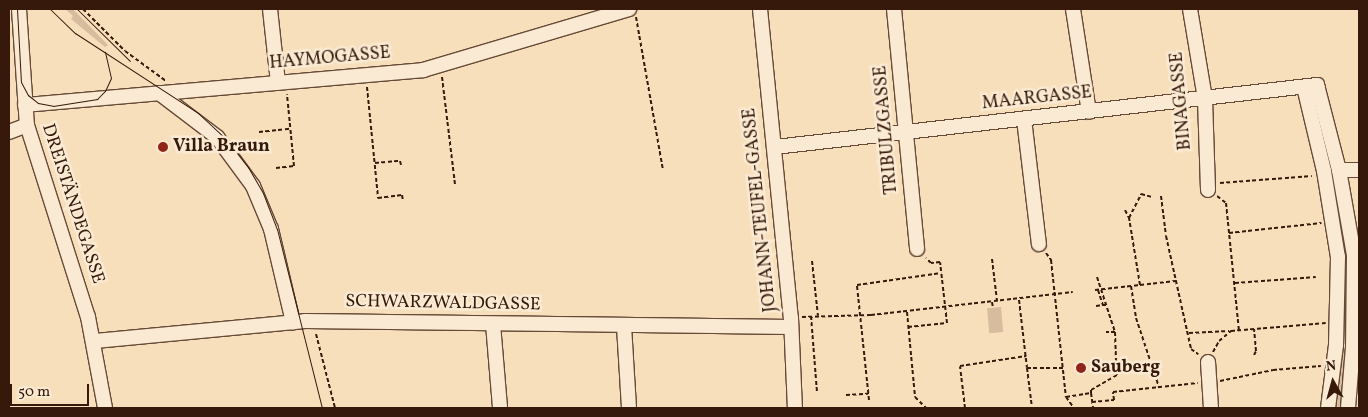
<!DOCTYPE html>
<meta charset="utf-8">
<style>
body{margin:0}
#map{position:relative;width:1368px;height:417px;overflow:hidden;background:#f8dfbb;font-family:Vollkorn,serif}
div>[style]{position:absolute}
.green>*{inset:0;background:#d7bd9d;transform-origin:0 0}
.path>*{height:2px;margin-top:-1px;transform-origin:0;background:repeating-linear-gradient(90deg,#36190b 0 4px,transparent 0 6.5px)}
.roads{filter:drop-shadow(1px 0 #664a37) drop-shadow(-1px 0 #664a37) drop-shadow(0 1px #664a37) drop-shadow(0 -1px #664a37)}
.minor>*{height:14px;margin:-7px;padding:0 7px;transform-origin:7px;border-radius:7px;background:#faead3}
.tram>*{height:1px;margin:-0.5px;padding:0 0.5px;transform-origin:0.5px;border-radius:0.5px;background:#36190b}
.dots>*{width:14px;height:14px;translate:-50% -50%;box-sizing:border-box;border:2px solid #faead3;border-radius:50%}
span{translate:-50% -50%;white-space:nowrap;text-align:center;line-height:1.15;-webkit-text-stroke:5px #faead3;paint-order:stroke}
.street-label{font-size:18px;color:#36190b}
.poi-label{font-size:18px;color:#36190b;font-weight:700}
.left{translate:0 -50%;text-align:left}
.frame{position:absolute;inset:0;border:10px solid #36190b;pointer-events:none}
.north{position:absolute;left:1308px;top:357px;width:50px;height:50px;-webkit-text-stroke:4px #faead3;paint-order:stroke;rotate:353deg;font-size:14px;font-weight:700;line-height:20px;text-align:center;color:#36190b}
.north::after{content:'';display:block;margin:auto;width:18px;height:22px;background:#36190b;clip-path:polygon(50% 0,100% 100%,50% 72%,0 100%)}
.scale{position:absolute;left:10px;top:384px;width:79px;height:22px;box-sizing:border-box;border:2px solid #36190b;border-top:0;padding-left:6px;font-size:15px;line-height:18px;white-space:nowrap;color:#36190b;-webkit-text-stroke:4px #faead3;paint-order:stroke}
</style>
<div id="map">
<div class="green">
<div style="clip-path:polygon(65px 9px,73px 9px,108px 45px,105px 47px,71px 19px,73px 16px)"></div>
<div style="clip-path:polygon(1339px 188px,1349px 242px,1348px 345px,1340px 344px,1332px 190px)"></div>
<div style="left:1001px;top:307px;width:25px;height:14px;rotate:85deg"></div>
<div style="clip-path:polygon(1341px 349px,1348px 350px,1343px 408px,1333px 408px)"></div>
</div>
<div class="path">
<div style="left:83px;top:9px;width:59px;rotate:45deg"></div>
<div style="left:125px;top:51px;width:51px;rotate:36.2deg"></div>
<div style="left:636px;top:17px;width:155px;rotate:80deg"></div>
<div style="left:442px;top:77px;width:108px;rotate:83.1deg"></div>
<div style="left:367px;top:87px;width:112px;rotate:84.3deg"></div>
<div style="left:378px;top:198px;width:24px;rotate:-7deg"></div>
<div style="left:402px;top:195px;width:6px;rotate:81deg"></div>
<div style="left:259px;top:132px;width:31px;rotate:-6deg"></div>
<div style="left:375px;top:163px;width:25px;rotate:-5deg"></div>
<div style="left:400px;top:161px;width:4px;rotate:76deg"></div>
<div style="left:276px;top:168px;width:18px;rotate:-6deg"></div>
<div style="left:294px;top:166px;width:72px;rotate:-95.6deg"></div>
<div style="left:1220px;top:183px;width:92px;rotate:-4.4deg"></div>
<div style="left:1161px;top:196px;width:40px;rotate:82.9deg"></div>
<div style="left:1166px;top:236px;width:116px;rotate:77.5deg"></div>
<div style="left:1191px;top:349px;width:9px;rotate:36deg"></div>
<div style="left:1217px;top:196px;width:11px;rotate:38deg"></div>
<div style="left:1226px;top:203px;width:129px;rotate:84.2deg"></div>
<div style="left:1125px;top:210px;width:9px;rotate:63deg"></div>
<div style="left:1229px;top:233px;width:93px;rotate:-6.2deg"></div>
<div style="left:1046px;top:253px;width:9px;rotate:54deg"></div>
<div style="left:1051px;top:260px;width:138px;rotate:83.8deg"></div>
<div style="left:1066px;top:397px;width:14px;rotate:54deg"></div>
<div style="left:992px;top:259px;width:42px;rotate:83.2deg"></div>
<div style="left:812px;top:261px;width:55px;rotate:83.8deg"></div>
<div style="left:1097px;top:277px;width:58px;rotate:71.9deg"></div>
<div style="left:1115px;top:332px;width:9px;rotate:180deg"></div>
<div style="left:1235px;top:283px;width:81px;rotate:-4.2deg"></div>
<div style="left:1140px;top:285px;width:68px;rotate:-99.3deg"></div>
<div style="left:1129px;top:218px;width:27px;rotate:-63deg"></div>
<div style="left:1141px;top:194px;width:11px;rotate:15deg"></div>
<div style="left:1131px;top:286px;width:32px;rotate:81deg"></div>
<div style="left:1136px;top:318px;width:73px;rotate:71.6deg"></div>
<div style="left:1095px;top:290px;width:81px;rotate:-6.3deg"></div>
<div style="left:1098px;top:290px;width:16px;rotate:72deg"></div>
<div style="left:1103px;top:305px;width:3px"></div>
<div style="left:1019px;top:300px;width:68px;rotate:83.3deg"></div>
<div style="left:1027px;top:368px;width:36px"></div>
<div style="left:992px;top:302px;width:6px;rotate:81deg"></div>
<div style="left:1096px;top:306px;width:7px;rotate:-8deg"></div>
<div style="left:907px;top:312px;width:85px;rotate:84.6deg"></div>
<div style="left:915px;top:397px;width:16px;rotate:45deg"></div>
<div style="left:811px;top:316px;width:76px;rotate:85.5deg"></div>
<div style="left:802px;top:317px;width:69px;rotate:-1.7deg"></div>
<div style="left:871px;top:315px;width:203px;rotate:-6.5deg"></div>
<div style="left:908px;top:327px;width:39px;rotate:-6deg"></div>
<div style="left:947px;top:323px;width:61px;rotate:-96.5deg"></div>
<div style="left:940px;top:262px;width:9px;rotate:174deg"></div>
<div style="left:931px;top:263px;width:7px;rotate:-135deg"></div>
<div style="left:1115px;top:332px;width:29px;rotate:88deg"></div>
<div style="left:1189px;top:333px;width:40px;rotate:-2.9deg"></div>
<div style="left:316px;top:334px;width:76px;rotate:75.6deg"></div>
<div style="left:1213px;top:352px;width:13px;rotate:-61deg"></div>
<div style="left:1219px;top:341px;width:16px;rotate:-40deg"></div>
<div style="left:1231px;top:331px;width:95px;rotate:-4.8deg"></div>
<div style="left:1254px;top:355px;width:4px;rotate:-63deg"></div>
<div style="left:1256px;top:351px;width:22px;rotate:-95deg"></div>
<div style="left:1027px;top:368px;width:40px;rotate:82.9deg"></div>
<div style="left:1220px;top:381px;width:54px;rotate:-11.7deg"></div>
<div style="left:1273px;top:370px;width:48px;rotate:-4.8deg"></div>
<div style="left:1091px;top:393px;width:3px;rotate:-90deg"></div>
<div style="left:1091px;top:390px;width:30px;rotate:-30deg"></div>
<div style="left:1117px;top:375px;width:14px;rotate:-94deg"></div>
<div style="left:846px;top:395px;width:22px;rotate:-3deg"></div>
<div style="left:1066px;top:397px;width:25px;rotate:-9deg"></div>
<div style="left:1091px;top:393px;width:15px;rotate:82deg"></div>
<div style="left:869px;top:400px;width:116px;rotate:-96deg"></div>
<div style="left:857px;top:285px;width:85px;rotate:-8.1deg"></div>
<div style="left:1092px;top:402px;width:22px;rotate:-5deg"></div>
<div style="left:1114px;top:400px;width:8px;rotate:-97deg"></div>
<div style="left:1113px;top:392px;width:85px;rotate:-6deg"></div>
<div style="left:965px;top:408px;width:42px;rotate:-96.8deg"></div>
<div style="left:960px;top:366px;width:67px;rotate:-8.6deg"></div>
</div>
<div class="roads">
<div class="minor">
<div style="left:19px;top:9px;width:116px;rotate:86.1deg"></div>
<div style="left:27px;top:125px;width:201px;rotate:72.4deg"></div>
<div style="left:88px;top:317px;width:93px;rotate:79.4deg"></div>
<div style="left:270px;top:9px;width:74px;rotate:83.8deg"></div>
<div style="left:760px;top:9px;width:311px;rotate:84.3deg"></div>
<div style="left:791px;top:318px;width:90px;rotate:87.5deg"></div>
<div style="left:894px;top:9px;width:241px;rotate:84.5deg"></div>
<div style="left:1073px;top:9px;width:104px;rotate:81.2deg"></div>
<div style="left:1190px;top:9px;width:91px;rotate:80.5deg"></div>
<div style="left:1205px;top:99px;width:91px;rotate:88.1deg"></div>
<div style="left:1304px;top:87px;width:86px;rotate:76.6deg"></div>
<div style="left:1324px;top:171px;width:87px;rotate:80.8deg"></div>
<div style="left:1338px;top:257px;width:88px;rotate:91.3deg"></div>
<div style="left:1336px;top:345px;width:64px;rotate:97.2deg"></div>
<div style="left:159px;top:93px;width:73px;rotate:37.2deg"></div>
<div style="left:217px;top:137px;width:61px;rotate:53.7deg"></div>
<div style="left:253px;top:186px;width:47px;rotate:67.3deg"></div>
<div style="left:271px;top:229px;width:96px;rotate:76.7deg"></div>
<div style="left:25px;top:105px;width:400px;rotate:-5deg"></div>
<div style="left:423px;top:70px;width:215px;rotate:-16.5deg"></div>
<div style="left:1024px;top:119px;width:126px;rotate:83.2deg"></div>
<div style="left:9px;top:132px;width:19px;rotate:-21deg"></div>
<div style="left:775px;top:147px;width:546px;rotate:-6.53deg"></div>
<div style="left:1317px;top:85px;width:88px;rotate:75.5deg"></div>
<div style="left:1339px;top:170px;width:86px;rotate:80deg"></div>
<div style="left:1354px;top:255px;width:92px;rotate:90.6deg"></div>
<div style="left:1353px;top:347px;width:61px;rotate:94.7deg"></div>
<div style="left:1339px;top:170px;width:20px"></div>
<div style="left:493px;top:324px;width:84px;rotate:85.2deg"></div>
<div style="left:624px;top:326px;width:82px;rotate:86.5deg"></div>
<div style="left:95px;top:341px;width:211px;rotate:-5.4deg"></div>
<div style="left:305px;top:321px;width:486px;rotate:0.7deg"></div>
<div style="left:1208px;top:362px;width:46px;rotate:86.3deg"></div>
</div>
</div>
<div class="tram">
<div style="left:17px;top:9px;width:73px;rotate:86.9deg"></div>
<div style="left:21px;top:82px;width:15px;rotate:62deg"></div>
<div style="left:28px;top:95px;width:13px;rotate:39deg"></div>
<div style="left:38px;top:103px;width:15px;rotate:11deg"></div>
<div style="left:53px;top:106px;width:45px;rotate:-9deg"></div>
<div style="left:97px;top:99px;width:11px;rotate:-45deg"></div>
<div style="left:105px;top:91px;width:14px;rotate:-65deg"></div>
<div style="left:111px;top:78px;width:27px;rotate:-103deg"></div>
<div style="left:50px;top:9px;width:35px;rotate:44deg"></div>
<div style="left:75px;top:33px;width:147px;rotate:33deg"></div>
<div style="left:198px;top:113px;width:38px;rotate:43deg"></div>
<div style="left:226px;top:139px;width:36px;rotate:52deg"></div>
<div style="left:248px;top:167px;width:30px;rotate:60deg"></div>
<div style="left:263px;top:193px;width:39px;rotate:69deg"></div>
<div style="left:277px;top:229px;width:185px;rotate:75.9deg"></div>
<div style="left:77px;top:9px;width:74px;rotate:44.5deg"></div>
</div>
<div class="dots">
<div style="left:163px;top:147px;background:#8f2418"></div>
<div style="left:1081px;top:368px;background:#8f2418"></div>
</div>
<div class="street-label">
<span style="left:330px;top:59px;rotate:-5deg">HAYMOGASSE</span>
<span style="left:1037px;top:99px;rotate:-6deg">MAARGASSE</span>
<span style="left:1182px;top:101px;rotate:-95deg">BINAGASSE</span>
<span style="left:887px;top:130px;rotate:-95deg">TRIBULZGASSE</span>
<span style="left:72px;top:204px;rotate:72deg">DREISTÄNDEGASSE</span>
<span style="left:761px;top:210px;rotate:-96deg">JOHANN-TEUFEL-GASSE</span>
<span style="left:443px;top:304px;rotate:1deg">SCHWARZWALDGASSE</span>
</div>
<div class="poi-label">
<span class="left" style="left:173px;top:147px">Villa Braun</span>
<span class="left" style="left:1091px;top:368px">Sauberg</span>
</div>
<div class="frame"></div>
<div class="north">N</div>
<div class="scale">50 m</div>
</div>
